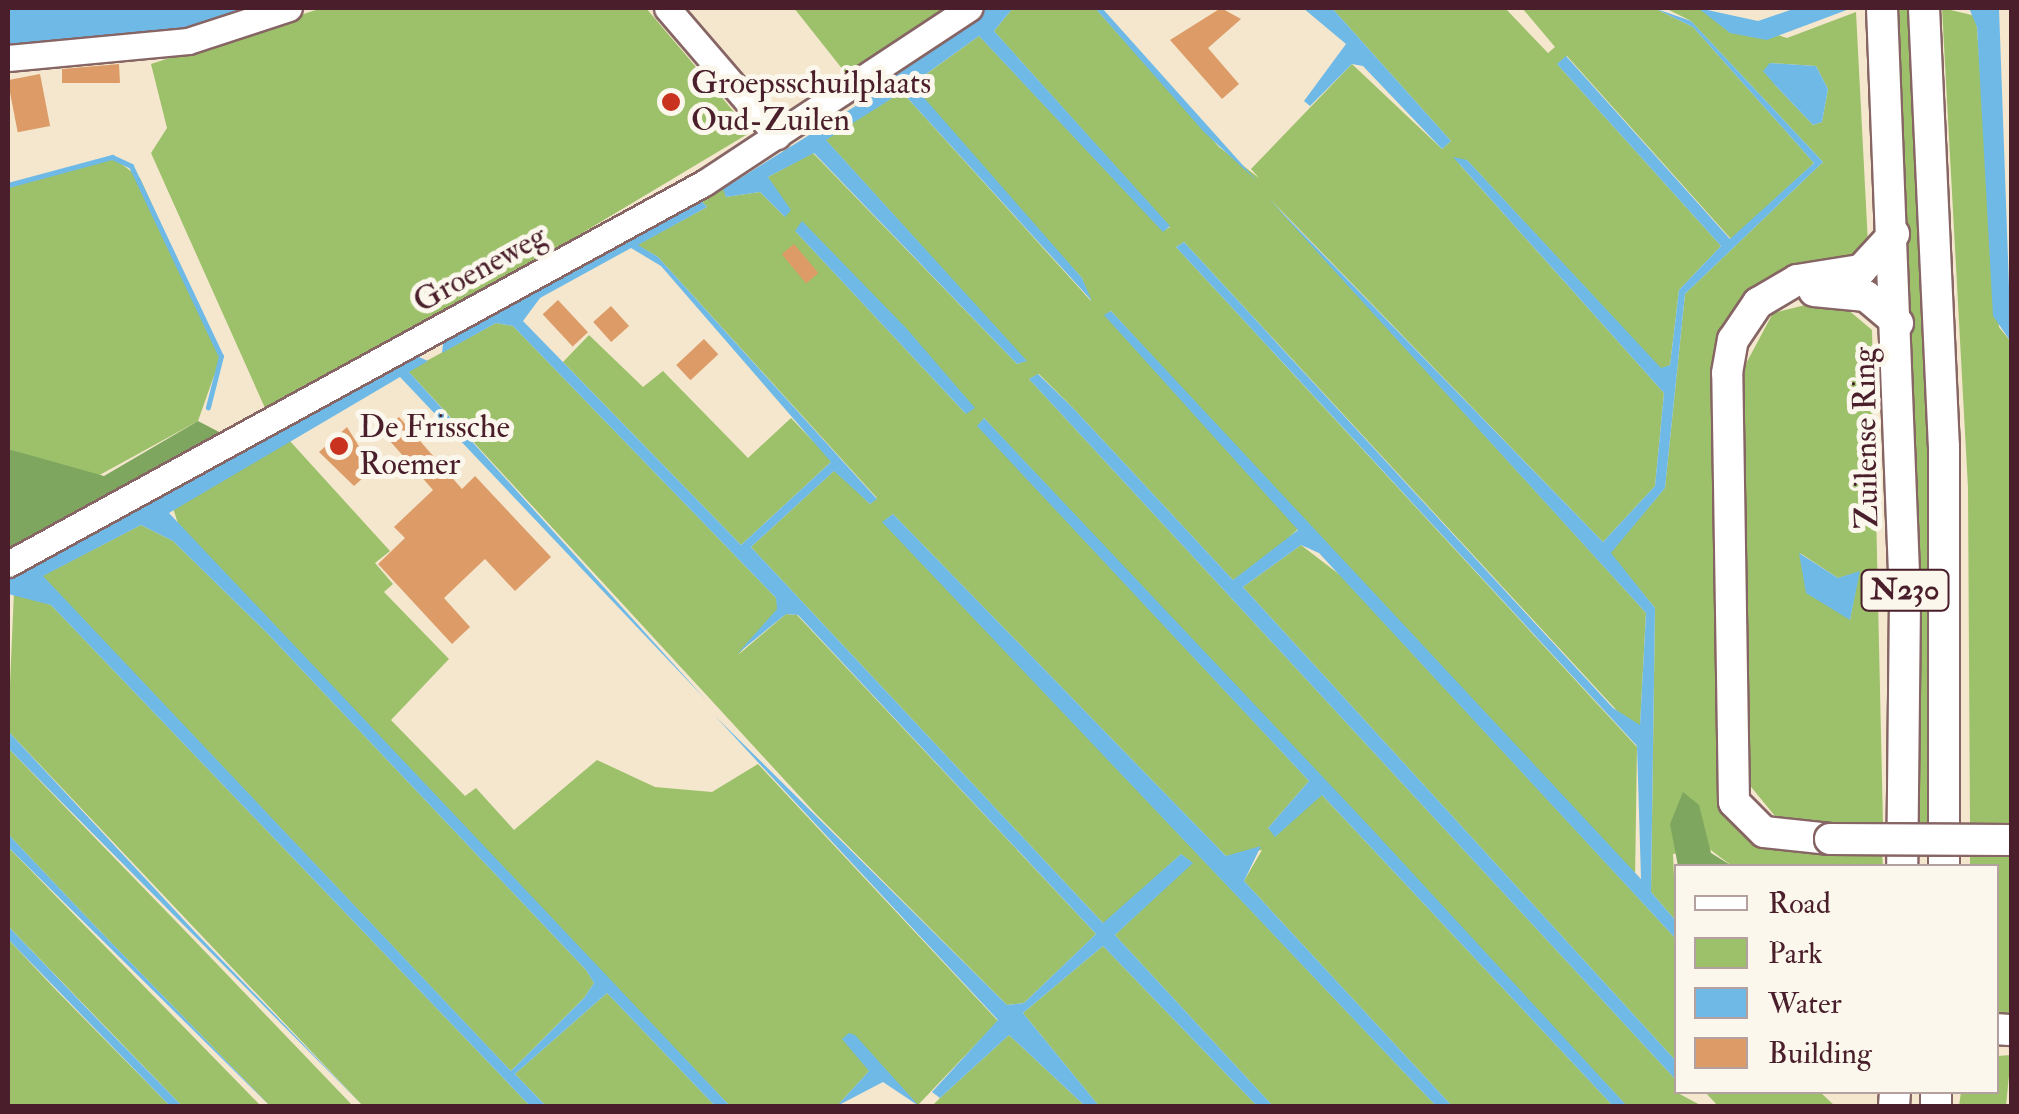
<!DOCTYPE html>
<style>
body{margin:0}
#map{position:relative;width:2019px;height:1114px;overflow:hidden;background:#f4e7ce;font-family:"IM FELL Double Pica",serif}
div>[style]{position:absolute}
.green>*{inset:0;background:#9dc06a}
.forest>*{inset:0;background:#7ea65e}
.water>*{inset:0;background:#6fb9e7}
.stream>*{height:5px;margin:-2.5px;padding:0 2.5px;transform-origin:2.5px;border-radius:2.5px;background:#6fb9e7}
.building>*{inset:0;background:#dd9b68;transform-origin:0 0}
.roads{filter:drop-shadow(2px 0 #866564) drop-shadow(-2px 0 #866564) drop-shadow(0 2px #866564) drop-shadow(0 -2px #866564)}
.minor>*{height:25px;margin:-12.5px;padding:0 12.5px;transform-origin:12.5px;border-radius:12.5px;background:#fff}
.major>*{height:30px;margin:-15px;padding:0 15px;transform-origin:15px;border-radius:15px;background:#fff}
.bridges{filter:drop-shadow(2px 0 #866564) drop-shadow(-2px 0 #866564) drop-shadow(0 2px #866564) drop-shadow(0 -2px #866564)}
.major-bridge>*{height:30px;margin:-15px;padding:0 15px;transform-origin:15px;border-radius:15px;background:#fff}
.dots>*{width:28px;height:28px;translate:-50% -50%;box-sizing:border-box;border:5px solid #fbf7ec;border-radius:50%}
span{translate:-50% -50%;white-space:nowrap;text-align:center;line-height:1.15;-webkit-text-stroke:10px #fbf7ec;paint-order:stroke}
.shield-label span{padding:2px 8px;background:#fbf7ec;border:2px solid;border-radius:8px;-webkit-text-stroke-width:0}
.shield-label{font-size:30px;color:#4a1f2b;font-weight:700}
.poi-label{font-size:32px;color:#4a1f2b}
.left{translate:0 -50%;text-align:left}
.street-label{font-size:32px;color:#4a1f2b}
.frame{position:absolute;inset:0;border:10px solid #4a1f2b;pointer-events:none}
.legend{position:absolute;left:1674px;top:864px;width:325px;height:230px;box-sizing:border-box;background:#fbf7ec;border:2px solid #b4a19f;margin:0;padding:12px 18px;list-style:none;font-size:30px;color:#4a1f2b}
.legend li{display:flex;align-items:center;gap:20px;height:50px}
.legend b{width:50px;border:2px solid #b4a19f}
</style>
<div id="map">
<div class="green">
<div style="clip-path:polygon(322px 8px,646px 8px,751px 132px,415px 333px,265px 408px,151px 153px,167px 128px,151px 64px)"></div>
<div style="clip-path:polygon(794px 8px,961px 8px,855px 85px)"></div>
<div style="clip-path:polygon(evenodd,1013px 8px,1095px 8px,1219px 147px,1259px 178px,1251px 169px,1352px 64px,1442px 149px,1451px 141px,1332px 8px,1505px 8px,1548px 53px,1555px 47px,1522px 8px,1654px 8px,1693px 27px,1814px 163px,1731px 239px,1567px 56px,1557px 64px,1721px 246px,1679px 290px,1670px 365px,1661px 369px,1467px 160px,1460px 165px,1664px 393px,1655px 486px,1603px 542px,1269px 198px,1646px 613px,1640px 725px,1632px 727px,1184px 242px,1176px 247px,1637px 747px,1635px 881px,1111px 311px,1105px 315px,1298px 529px,1270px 555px,1233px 580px,1074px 409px,1039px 374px,1029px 379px,1676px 1080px,1676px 1092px,1702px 1106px,1627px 1106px,984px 418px,978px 426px,1309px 781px,1268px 828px,1276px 836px,1321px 794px,1613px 1106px,1452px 1106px,1244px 881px,1262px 850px,1226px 856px,893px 514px,883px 522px,1436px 1106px,1273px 1106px,1115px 935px,1192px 863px,1181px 854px,1104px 924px,751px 547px,835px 470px,870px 504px,877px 498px,658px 257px,637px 245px,707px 207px,698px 197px,723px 181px,726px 197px,760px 192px,785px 217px,768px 177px,813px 153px,1017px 364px,1026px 361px,825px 139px,902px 92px,1091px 301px,1082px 278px,916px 96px,911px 85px,979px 36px,1163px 231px,1170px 227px,994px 31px,1013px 8px,802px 222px,825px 248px,974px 408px,965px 413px,796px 232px,802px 222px)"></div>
<div style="clip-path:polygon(evenodd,1665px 8px,1698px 8px,1787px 38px,1856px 12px,1868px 244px,1860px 258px,1777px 273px,1738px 304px,1727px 329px,1724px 809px,1763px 848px,1882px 853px,1883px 866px,1732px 866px,1708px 848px,1673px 854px,1676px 921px,1651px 892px,1655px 608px,1610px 553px,1665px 488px,1685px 294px,1823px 162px,1691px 21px,1665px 8px,1770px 63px,1816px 66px,1828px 89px,1822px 122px,1813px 125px,1775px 85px,1770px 63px)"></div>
<div style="clip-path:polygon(1888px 8px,1911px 8px,1929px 377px,1932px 825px,1917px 824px)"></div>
<div style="clip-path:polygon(1942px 8px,1976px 16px,1999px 327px,2011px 342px,2011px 826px,1970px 825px,1968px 488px)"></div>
<div style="clip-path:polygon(112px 157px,140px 178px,221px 356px,198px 421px,96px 477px,8px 449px,8px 185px)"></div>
<div style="clip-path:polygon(evenodd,1834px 298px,1872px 330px,1883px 824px,1779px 821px,1743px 777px,1742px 371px,1773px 313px,1834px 298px,1800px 553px,1838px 578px,1859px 572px,1850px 620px,1800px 553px)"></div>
<div style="clip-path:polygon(496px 323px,513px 326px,776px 598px,778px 609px,738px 655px,786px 614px,797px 615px,1096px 934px,1024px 1003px,1007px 1005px,816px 814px,408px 371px)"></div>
<div style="clip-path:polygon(589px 335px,643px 387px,663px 371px,748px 458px,791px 418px,832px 461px,741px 545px,563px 362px)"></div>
<div style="clip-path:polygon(289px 440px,390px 551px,375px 563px,393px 584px,384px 592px,449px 659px,391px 720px,465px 796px,476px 788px,514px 830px,597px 760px,655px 787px,712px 792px,758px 764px,998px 1021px,918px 1105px,849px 1033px,869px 1071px,837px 1106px,730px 1106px,181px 533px,172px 505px)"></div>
<div style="clip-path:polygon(141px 525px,173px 541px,267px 633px,586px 970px,594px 983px,584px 998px,511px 1071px,42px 576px)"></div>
<div style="clip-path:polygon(1301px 545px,1340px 575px,1676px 939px,1676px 1061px,1243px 587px)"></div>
<div style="clip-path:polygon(14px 591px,51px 605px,530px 1106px,363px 1106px,8px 731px)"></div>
<div style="clip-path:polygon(8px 748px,192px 938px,353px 1106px,270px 1106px,98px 929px,8px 834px)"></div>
<div style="clip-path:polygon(8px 847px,261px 1106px,182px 1106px,8px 926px)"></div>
<div style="clip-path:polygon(1970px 854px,2011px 854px,2011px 1022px,1997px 1021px,1996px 866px,1970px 866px)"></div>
<div style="clip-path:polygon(8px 939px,55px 989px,170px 1106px,8px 1106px)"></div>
<div style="clip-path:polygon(1103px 946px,1257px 1106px,1099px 1106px,1023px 1013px)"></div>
<div style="clip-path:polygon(607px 993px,715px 1106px,546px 1106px,515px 1074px)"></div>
<div style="clip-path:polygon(1009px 1035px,1085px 1106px,932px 1106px,940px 1098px)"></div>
<div style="clip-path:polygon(2011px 1055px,2006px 1106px,1959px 1106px,1961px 1092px,1996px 1092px,1997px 1056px)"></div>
<div style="clip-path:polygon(1705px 1092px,1820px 1092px,1835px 1106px,1718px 1106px)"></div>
</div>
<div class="forest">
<div style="clip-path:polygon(198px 421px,221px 433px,8px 551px,8px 449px,104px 476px)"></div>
<div style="clip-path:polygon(1683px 792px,1699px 805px,1711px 853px,1732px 866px,1678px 866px,1670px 824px)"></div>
</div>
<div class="water">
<div style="clip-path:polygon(8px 8px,256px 8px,187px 31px,20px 46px,8px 45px)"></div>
<div style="clip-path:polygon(984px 8px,1013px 8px,994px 31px,1170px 226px,1163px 232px,979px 36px,912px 84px,1082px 278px,1092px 301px,902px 92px,826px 140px,1027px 361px,1017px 364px,814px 153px,768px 177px,791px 210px,785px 217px,760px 192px,726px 197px,723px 189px,854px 107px)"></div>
<div style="clip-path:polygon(1095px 8px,1102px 8px,1257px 181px,1204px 132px)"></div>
<div style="clip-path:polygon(1303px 8px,1332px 8px,1451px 141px,1442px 149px,1363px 66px,1352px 64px,1310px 106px,1304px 101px,1346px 44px)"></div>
<div style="clip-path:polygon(1654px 8px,1691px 21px,1823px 162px,1685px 294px,1665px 488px,1611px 553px,1655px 608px,1651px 892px,1676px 921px,1676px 939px,1319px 553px,1301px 545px,1243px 587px,1676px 1061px,1676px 1080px,1029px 379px,1038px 374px,1074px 409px,1233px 580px,1298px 530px,1104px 315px,1111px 311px,1641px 879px,1637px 746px,1176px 247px,1184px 242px,1613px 708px,1640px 725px,1646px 613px,1268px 198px,1603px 542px,1655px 486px,1664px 393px,1453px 157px,1467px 160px,1661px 368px,1670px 365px,1679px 290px,1721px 246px,1557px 64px,1566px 56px,1730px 239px,1814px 163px,1693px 27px)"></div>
<div style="clip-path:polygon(1698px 8px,1758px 21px,1796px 8px,1852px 8px,1767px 40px,1730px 33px)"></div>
<div style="clip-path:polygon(1969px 8px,1999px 8px,2011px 342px,1993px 316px,1977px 27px)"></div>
<div style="clip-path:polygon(1770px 63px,1816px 66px,1828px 89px,1822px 122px,1813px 125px,1775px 85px,1763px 71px)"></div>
<div style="clip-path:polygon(evenodd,698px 197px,707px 207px,638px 245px,658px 257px,877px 499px,870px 504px,834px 471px,751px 547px,1103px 923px,1181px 854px,1193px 863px,1115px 935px,1273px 1106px,1257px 1106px,1103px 946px,1023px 1013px,1099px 1106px,1085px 1106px,1009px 1035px,940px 1098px,932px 1092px,998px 1020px,715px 716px,1007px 1005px,1024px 1003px,1096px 934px,798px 615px,786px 614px,737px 654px,777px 609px,776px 598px,513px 326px,496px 323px,442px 353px,444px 335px,698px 197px,631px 248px,661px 266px,831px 462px,741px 545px,523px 321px,540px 298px,631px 248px)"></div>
<div style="clip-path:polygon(802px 221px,907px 329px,975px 408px,966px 414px,795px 231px)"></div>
<div style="clip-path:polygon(evenodd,410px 353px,428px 361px,409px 372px,707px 701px,400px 377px,169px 513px,730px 1106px,715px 1106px,607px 993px,515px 1074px,546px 1106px,530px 1106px,51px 605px,8px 594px,8px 573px,410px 353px,141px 525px,173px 541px,267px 633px,586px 970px,594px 983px,584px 998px,511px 1071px,43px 576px,141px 525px)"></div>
<div style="clip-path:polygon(984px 418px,1371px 828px,1627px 1106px,1613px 1106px,1322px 795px,1275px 837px,1268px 828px,1309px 781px,977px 426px)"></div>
<div style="clip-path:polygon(893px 514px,1226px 856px,1261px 846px,1244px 881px,1452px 1106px,1436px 1106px,882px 522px)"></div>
<div style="clip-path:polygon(1799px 553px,1838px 578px,1860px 571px,1850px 620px,1806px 593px)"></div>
<div style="clip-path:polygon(8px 731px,195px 932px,363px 1106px,8px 748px)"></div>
<div style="clip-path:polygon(8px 834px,98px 929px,270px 1106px,8px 847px)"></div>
<div style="clip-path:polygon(8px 926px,102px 1024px,182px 1106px,170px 1106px,8px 939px)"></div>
<div style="clip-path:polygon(849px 1033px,855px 1035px,919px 1106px,883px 1082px,837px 1106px,869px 1071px,842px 1039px)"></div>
</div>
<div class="stream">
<div style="left:8px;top:185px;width:108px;rotate:-15.1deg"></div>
<div style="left:112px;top:157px;width:21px;rotate:25deg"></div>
<div style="left:131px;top:166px;width:210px;rotate:64.7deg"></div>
<div style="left:221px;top:356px;width:53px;rotate:104.3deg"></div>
</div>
<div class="building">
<div style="clip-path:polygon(1221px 8px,1241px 19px,1208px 48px,1239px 84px,1222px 99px,1170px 40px)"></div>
<div style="clip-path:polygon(119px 64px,120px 83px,62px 83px,62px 69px)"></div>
<div style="left:40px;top:74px;width:53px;height:33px;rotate:79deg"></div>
<div style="left:794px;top:244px;width:38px;height:16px;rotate:50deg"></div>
<div style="left:558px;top:300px;width:44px;height:21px;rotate:47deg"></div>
<div style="left:611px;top:306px;width:27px;height:24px;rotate:48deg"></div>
<div style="left:704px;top:339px;width:21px;height:38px;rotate:47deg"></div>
<div style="clip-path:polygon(399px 417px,462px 489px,475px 476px,551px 557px,515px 591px,485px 559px,444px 598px,470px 627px,452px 644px,378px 564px,405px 538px,394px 527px,433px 490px,382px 432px)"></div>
<div style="clip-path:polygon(347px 427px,373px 469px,354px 486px,319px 452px)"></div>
</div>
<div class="roads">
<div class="minor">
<div style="left:667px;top:8px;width:169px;rotate:49.3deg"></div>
<div style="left:8px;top:58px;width:181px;rotate:-5.4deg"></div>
<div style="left:188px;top:41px;width:106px;rotate:-18.1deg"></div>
<div style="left:8px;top:564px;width:793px;rotate:-28.7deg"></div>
<div style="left:704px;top:183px;width:318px;rotate:-33.4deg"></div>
</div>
<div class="major">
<div style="left:1882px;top:8px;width:591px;rotate:87.77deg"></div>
<div style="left:1905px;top:599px;width:267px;rotate:90.6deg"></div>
<div style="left:1924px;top:8px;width:438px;rotate:87.4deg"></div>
<div style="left:1944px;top:446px;width:420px;rotate:90deg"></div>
<div style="left:1814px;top:291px;width:52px;rotate:5.5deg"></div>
<div style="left:1866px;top:296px;width:42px;rotate:40.2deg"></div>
<div style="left:1830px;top:839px;width:66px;rotate:-173.9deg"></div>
<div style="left:1764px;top:832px;width:42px;rotate:-135deg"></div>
<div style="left:1734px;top:802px;width:429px;rotate:-90.9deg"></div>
<div style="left:1727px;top:373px;width:34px;rotate:-80deg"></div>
<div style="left:1733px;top:340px;width:45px;rotate:-56deg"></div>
<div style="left:1758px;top:303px;width:45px;rotate:-30.5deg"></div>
<div style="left:1797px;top:280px;width:65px;rotate:-8.9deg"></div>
<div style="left:1861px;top:270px;width:49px;rotate:-47.5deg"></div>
<div style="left:1996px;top:1029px;width:16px;rotate:4deg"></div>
<div style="left:1894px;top:1106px;width:14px;rotate:-86deg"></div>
<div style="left:1936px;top:1106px;width:14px;rotate:-90deg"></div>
</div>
</div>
<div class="bridges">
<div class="major-bridge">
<div style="left:1830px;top:839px;width:182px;rotate:0.3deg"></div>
</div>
</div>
<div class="dots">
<div style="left:671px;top:102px;background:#c8321e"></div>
<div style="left:339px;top:446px;background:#c8321e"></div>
</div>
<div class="shield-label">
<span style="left:1905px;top:590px">N230</span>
</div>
<div class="poi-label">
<span class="left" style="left:691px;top:102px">Groepsschuilplaats<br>Oud-Zuilen</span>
<span class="left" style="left:359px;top:446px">De Frissche<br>Roemer</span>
</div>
<div class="street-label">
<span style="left:480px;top:269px;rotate:-29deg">Groeneweg</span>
<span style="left:1866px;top:438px;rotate:-91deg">Zuilense Ring</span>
</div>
<div class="frame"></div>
<ul class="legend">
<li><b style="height:12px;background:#fff"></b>Road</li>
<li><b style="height:28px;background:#9dc06a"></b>Park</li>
<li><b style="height:28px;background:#6fb9e7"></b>Water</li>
<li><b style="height:28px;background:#dd9b68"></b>Building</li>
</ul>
</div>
